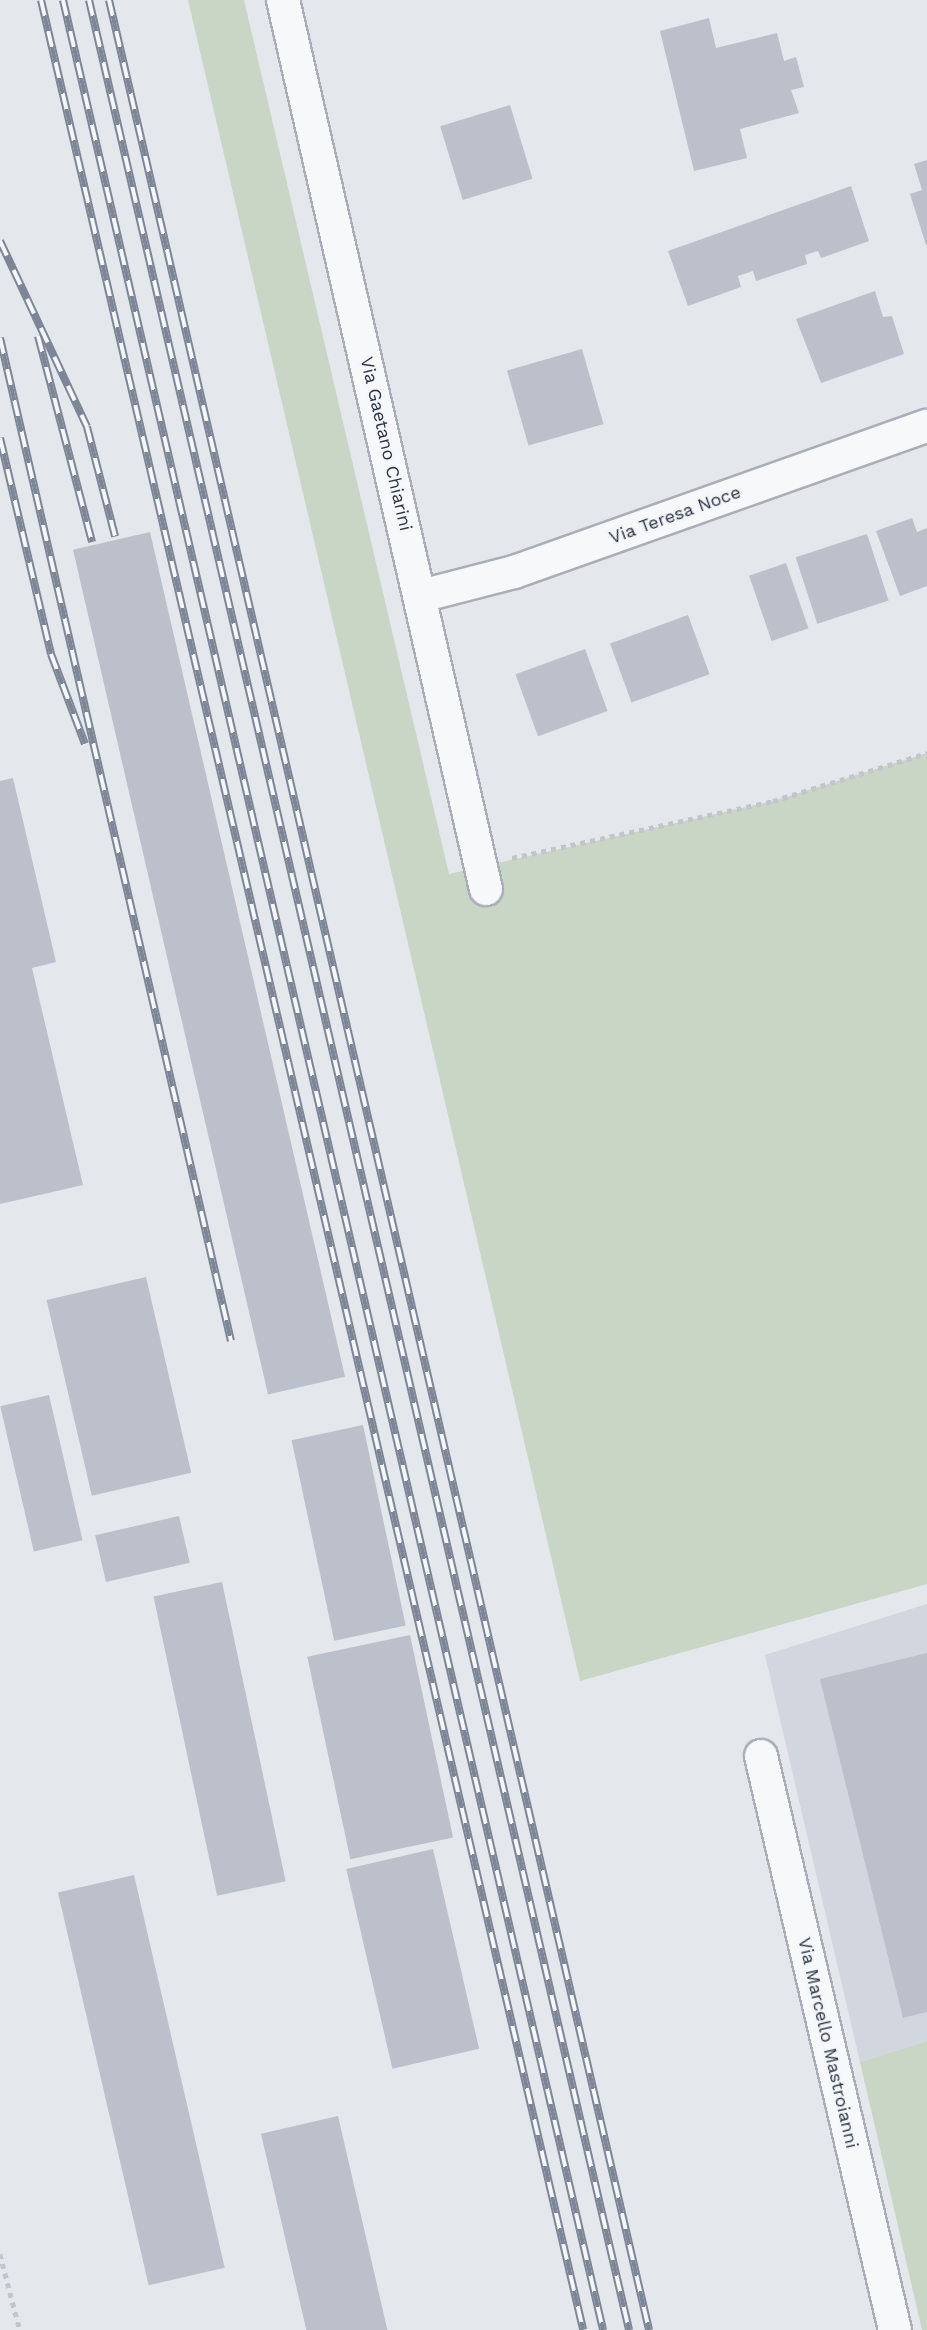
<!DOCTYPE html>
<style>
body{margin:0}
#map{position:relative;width:927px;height:2330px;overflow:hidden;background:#e4e7ec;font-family:"Work Sans",sans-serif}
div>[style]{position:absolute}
.built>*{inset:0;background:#d2d6de}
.green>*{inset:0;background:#c9d6c5}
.building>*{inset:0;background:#bbc0ca;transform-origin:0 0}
.path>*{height:4.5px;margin-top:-2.25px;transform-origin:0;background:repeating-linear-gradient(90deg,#c2c5cb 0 5px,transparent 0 10px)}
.roads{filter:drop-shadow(2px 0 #a9aeb7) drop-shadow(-2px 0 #a9aeb7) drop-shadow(0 2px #a9aeb7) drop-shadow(0 -2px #a9aeb7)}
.minor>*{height:32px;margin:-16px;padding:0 16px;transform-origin:16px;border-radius:16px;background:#f7f8fa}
.rail>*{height:8px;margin-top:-4px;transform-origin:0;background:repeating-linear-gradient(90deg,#f4f6f9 0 16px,#7d8696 0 32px);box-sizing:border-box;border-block:2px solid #7d8696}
span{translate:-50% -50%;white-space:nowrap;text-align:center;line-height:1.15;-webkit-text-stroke:5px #f4f6f9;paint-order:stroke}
.street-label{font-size:18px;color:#2b3445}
</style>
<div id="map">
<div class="built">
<div style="clip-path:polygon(927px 1604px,927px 2041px,860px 2062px,765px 1655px)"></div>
</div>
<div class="green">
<div style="clip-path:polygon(188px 0,244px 0,449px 874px,773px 801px,927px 753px,927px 1584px,580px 1681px)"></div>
<div style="clip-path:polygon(927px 2041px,927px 2330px,922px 2330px,860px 2062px)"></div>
</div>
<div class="building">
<div style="clip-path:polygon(709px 18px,716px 48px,777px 33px,784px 61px,796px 57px,804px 87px,791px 90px,799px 113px,740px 129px,747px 158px,694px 171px,660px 31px)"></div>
<div style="left:510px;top:105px;width:77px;height:73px;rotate:73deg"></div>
<div style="clip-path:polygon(927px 160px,927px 245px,926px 245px,910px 194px,922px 190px,914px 164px)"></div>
<div style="clip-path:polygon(851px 186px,869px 241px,821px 258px,818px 251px,805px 255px,807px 264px,756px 281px,753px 271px,738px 276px,741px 287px,688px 306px,668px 251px)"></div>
<div style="clip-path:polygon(875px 291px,883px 317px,892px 316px,904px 354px,821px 383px,796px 319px)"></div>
<div style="left:582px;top:349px;width:78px;height:78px;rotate:74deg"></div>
<div style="clip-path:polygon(912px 518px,917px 532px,927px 528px,927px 586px,900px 596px,876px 531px)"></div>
<div style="left:150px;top:532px;width:867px;height:79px;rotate:77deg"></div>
<div style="left:867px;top:534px;width:70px;height:75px;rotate:72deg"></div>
<div style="left:786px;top:563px;width:69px;height:39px;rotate:71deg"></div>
<div style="left:688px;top:615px;width:63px;height:83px;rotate:70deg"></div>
<div style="left:585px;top:649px;width:66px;height:74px;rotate:70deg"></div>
<div style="clip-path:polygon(13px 778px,56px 962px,32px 968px,83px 1185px,0 1204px,0 781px)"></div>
<div style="left:146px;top:1277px;width:201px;height:102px;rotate:77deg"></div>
<div style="left:49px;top:1395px;width:149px;height:50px;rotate:77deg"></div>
<div style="left:363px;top:1425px;width:205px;height:73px;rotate:78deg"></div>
<div style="left:179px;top:1516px;width:48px;height:86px;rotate:77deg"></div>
<div style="left:222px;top:1582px;width:306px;height:70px;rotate:78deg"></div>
<div style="left:410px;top:1635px;width:207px;height:105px;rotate:78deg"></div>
<div style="clip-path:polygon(927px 1653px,927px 2012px,903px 2018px,820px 1679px)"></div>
<div style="left:433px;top:1849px;width:205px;height:89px;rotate:77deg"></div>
<div style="left:134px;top:1875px;width:403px;height:78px;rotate:77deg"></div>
<div style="left:338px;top:2116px;width:220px;height:79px;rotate:77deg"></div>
</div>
<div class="path">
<div style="left:512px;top:858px;width:267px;rotate:-12.3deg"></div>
<div style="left:773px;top:801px;width:161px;rotate:-17.3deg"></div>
<div style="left:0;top:2254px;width:79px;rotate:75.3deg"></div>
</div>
<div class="roads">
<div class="minor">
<div style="left:283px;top:0;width:912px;rotate:77.14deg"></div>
<div style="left:421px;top:596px;width:96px;rotate:-14.5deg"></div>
<div style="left:514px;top:572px;width:438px;rotate:-19.5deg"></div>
<div style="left:761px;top:1756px;width:589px;rotate:76.86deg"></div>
</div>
</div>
<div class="rail">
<div style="left:41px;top:0;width:2392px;rotate:76.9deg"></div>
<div style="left:63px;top:0;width:2392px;rotate:76.95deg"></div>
<div style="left:89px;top:0;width:2392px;rotate:76.95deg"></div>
<div style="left:109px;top:0;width:2392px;rotate:76.95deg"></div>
<div style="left:0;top:241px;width:205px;rotate:64.9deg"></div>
<div style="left:87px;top:427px;width:113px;rotate:75.6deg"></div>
<div style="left:38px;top:336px;width:213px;rotate:75.3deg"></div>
<div style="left:0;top:338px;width:1029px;rotate:77.03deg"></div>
<div style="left:0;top:438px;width:222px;rotate:76.7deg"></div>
<div style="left:51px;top:654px;width:96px;rotate:69.3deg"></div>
</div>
<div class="street-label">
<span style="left:386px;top:444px;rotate:77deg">Via Gaetano Chiarini</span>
<span style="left:675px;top:515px;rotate:-20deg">Via Teresa Noce</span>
<span style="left:828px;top:2043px;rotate:77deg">Via Marcello Mastroianni</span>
</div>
</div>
